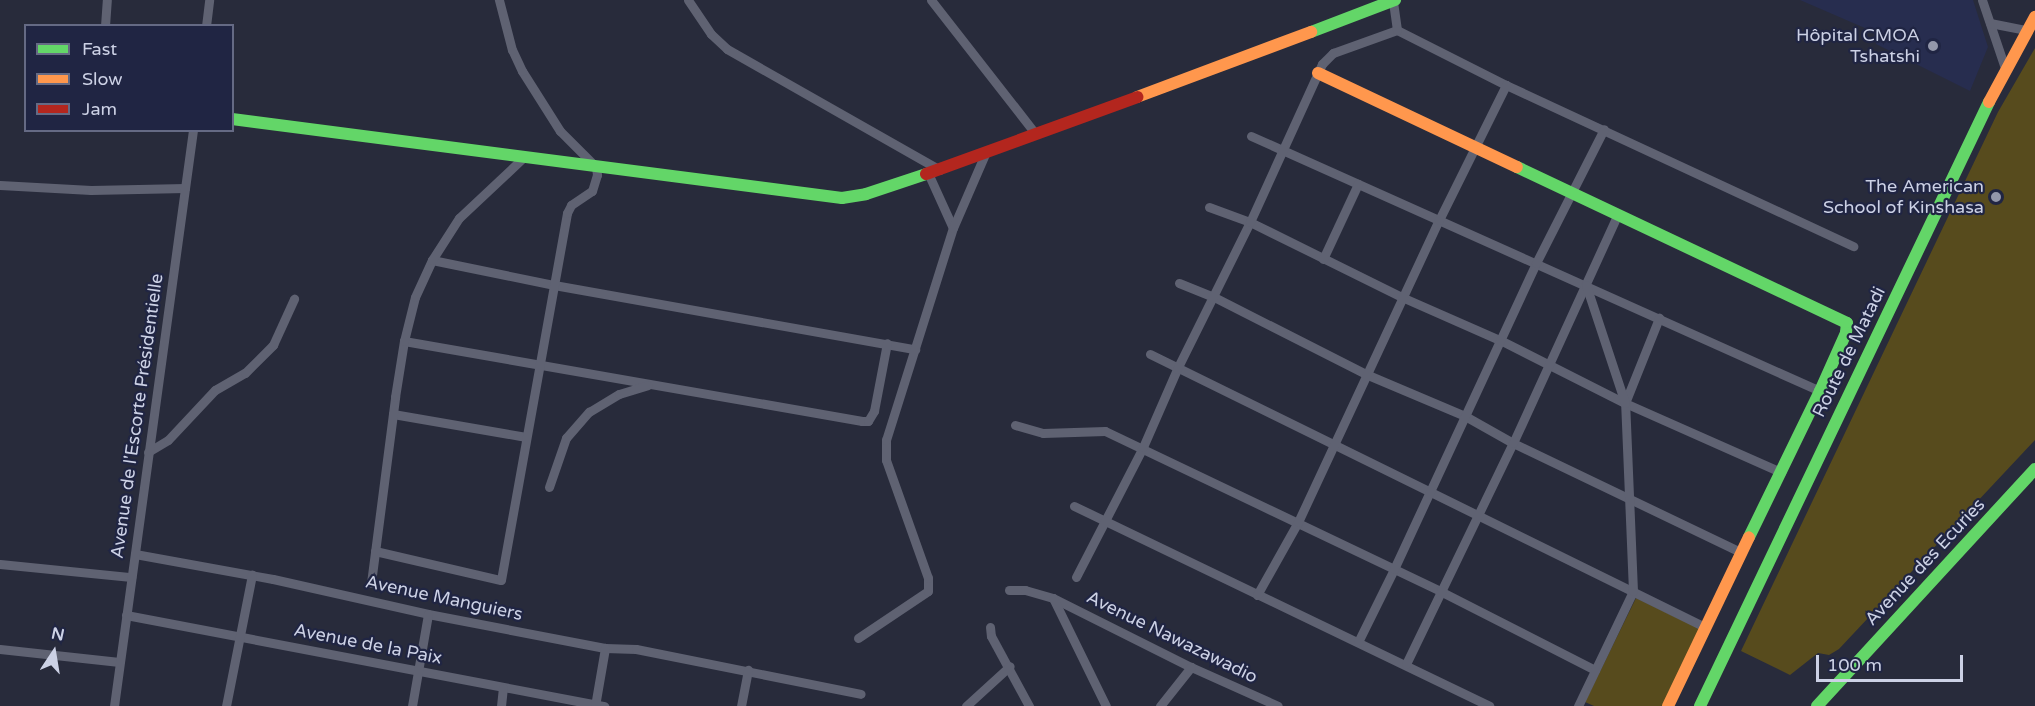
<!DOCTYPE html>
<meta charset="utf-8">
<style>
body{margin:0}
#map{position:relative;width:2035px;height:706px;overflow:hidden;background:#282b3b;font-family:"Varela Round",sans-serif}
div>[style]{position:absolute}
.built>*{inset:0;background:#272d4f}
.green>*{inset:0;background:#574b1d}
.street>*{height:9px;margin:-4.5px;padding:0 4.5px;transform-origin:4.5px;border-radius:4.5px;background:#5f6272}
.fast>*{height:12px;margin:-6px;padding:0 6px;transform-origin:6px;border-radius:6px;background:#63d668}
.slow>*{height:12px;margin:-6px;padding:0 6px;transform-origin:6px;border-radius:6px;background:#ff974d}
.jam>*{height:12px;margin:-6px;padding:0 6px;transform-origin:6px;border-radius:6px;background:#b3261e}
.dots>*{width:16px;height:16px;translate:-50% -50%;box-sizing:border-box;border:3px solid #202543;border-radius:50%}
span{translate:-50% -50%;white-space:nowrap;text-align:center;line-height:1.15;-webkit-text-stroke:4.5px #202543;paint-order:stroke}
.poi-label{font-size:18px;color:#ccd1e5}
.right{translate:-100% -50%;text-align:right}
.street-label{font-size:18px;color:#ccd1e5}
.legend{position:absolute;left:24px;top:24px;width:210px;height:108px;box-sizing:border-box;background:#202543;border:2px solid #656a84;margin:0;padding:8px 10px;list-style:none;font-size:18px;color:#ccd1e5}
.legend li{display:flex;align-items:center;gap:12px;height:30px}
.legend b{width:30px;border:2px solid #656a84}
.north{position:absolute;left:24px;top:622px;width:60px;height:60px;-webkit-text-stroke:4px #202543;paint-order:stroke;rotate:12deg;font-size:16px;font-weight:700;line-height:24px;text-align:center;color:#ccd1e5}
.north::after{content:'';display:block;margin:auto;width:21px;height:27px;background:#ccd1e5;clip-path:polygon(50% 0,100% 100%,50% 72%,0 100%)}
.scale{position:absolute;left:1816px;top:655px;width:147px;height:27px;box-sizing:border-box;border:3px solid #ccd1e5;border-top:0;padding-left:8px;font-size:18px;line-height:21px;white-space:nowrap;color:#ccd1e5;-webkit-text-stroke:4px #202543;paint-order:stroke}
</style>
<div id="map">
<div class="built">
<div style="clip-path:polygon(1800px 0,1973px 0,1988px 47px,1970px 91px,1876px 44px,1874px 32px)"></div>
</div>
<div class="green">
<div style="clip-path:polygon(2035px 48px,2035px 440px,1839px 649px,1829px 655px,1818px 653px,1790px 675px,1741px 651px,1998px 112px)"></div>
<div style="clip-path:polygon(1636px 598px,1700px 629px,1662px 706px,1594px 706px,1585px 702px)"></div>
</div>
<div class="street">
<div style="left:688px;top:0;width:41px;rotate:55.9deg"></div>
<div style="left:711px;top:34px;width:22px;rotate:43deg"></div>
<div style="left:727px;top:49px;width:245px;rotate:29.6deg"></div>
<div style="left:931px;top:0;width:169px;rotate:52deg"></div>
<div style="left:1982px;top:0;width:72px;rotate:71.3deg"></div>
<div style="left:1990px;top:23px;width:37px;rotate:11deg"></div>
<div style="left:105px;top:26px;width:26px;rotate:-86deg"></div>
<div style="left:206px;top:26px;width:26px;rotate:-83deg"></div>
<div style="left:1397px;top:30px;width:122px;rotate:26.8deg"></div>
<div style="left:1506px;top:85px;width:383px;rotate:24.9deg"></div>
<div style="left:1251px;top:136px;width:624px;rotate:24.14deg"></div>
<div style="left:928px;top:173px;width:60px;rotate:65.6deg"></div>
<div style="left:0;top:185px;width:91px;rotate:3.1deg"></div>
<div style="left:91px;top:190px;width:94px;rotate:-1.2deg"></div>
<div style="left:1209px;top:207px;width:44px;rotate:20.1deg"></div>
<div style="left:1250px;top:222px;width:172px;rotate:26.3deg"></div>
<div style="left:1404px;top:298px;width:107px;rotate:23.7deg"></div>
<div style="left:1502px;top:341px;width:138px;rotate:26.8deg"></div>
<div style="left:1625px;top:403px;width:171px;rotate:23.9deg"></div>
<div style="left:1323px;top:259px;width:83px;rotate:-65deg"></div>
<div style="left:432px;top:260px;width:125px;rotate:11.6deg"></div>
<div style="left:554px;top:285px;width:367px;rotate:10.1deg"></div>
<div style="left:1179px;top:283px;width:38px;rotate:22deg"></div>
<div style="left:1214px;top:297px;width:173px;rotate:26.9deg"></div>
<div style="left:1368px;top:375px;width:105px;rotate:22.9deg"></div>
<div style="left:1465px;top:416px;width:55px;rotate:29.4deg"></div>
<div style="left:1513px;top:443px;width:253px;rotate:25.6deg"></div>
<div style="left:404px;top:341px;width:465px;rotate:9.9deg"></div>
<div style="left:862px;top:421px;width:6px"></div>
<div style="left:868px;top:421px;width:12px;rotate:-59deg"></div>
<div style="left:874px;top:411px;width:69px;rotate:-79.2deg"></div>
<div style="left:1150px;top:354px;width:619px;rotate:26.19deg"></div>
<div style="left:1625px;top:403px;width:92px;rotate:-68.2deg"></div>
<div style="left:393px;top:414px;width:135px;rotate:9.8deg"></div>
<div style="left:1015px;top:425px;width:29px;rotate:16deg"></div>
<div style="left:1043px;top:433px;width:62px;rotate:-1.8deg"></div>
<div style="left:1105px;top:431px;width:371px;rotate:25.5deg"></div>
<div style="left:1440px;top:591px;width:174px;rotate:27deg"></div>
<div style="left:148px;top:452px;width:23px;rotate:-31deg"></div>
<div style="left:168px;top:440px;width:69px;rotate:-46.8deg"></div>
<div style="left:215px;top:390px;width:34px;rotate:-30deg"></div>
<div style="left:245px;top:373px;width:40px;rotate:-45deg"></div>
<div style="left:273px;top:345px;width:51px;rotate:-65.5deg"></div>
<div style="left:549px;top:487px;width:52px;rotate:-70.9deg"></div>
<div style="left:566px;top:438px;width:35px;rotate:-49deg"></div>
<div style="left:589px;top:412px;width:35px;rotate:-31deg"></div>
<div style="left:619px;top:394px;width:30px;rotate:-17deg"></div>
<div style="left:1074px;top:506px;width:461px;rotate:25.7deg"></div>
<div style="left:375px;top:551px;width:129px;rotate:13deg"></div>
<div style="left:501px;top:580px;width:373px;rotate:-79.8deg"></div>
<div style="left:567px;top:213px;width:9px;rotate:-63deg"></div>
<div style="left:571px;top:205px;width:25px;rotate:-34deg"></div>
<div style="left:592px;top:191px;width:17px;rotate:-73deg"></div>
<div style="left:597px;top:175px;width:8px;rotate:-97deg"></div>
<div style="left:596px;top:167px;width:51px;rotate:-135deg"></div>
<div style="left:560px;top:131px;width:71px;rotate:-122.3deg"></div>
<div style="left:522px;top:71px;width:23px;rotate:-115deg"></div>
<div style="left:512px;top:50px;width:52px;rotate:-104.6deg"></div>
<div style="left:135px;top:554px;width:140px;rotate:10.3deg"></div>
<div style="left:273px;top:579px;width:159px;rotate:12.7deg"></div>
<div style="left:428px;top:614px;width:180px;rotate:10.9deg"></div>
<div style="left:605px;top:648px;width:31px;rotate:2deg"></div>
<div style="left:636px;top:649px;width:229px;rotate:11.3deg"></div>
<div style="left:0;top:564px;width:132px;rotate:5.7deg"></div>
<div style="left:1076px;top:577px;width:146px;rotate:-62.7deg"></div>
<div style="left:1143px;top:447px;width:85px;rotate:-66.4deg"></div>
<div style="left:1177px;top:369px;width:164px;rotate:-63.6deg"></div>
<div style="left:1250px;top:222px;width:174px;rotate:-65.5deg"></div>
<div style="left:1322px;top:64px;width:16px;rotate:-45deg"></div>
<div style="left:1333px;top:53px;width:68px;rotate:-19.8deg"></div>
<div style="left:1397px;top:30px;width:29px;rotate:-98deg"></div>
<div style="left:371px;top:583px;width:188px;rotate:-82.6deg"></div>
<div style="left:395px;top:397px;width:57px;rotate:-80.9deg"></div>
<div style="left:404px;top:341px;width:45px;rotate:-76deg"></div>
<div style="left:415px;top:297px;width:41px;rotate:-65.3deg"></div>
<div style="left:432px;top:260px;width:50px;rotate:-57.3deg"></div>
<div style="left:459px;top:218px;width:89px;rotate:-43.2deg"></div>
<div style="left:1009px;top:590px;width:16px"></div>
<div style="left:1025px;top:590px;width:29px;rotate:16deg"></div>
<div style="left:1053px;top:598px;width:154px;rotate:26.6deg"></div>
<div style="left:1191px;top:667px;width:95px;rotate:24.1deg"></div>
<div style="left:1257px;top:595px;width:84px;rotate:-60.7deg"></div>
<div style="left:1298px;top:522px;width:333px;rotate:-65deg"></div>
<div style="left:1439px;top:220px;width:151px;rotate:-63.6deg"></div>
<div style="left:1053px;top:598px;width:120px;rotate:63.9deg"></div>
<div style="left:126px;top:615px;width:487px;rotate:10.8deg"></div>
<div style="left:990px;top:627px;width:9px;rotate:84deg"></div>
<div style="left:991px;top:636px;width:80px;rotate:61.5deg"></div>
<div style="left:858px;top:638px;width:84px;rotate:-33.9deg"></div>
<div style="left:928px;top:591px;width:13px;rotate:-90deg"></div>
<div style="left:928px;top:578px;width:125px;rotate:-109.6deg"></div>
<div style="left:886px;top:460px;width:20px;rotate:-90deg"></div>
<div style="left:886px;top:440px;width:222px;rotate:-72.5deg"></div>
<div style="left:953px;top:228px;width:81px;rotate:-66.6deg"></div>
<div style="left:1358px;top:642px;width:81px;rotate:-63.7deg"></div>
<div style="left:1394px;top:569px;width:337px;rotate:-65.1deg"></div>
<div style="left:1536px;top:263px;width:150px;rotate:-63.1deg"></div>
<div style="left:0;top:649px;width:120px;rotate:6.2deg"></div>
<div style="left:1406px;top:664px;width:246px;rotate:-64.2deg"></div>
<div style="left:1513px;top:443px;width:252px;rotate:-65.4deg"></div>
<div style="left:114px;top:706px;width:581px;rotate:-82.19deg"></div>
<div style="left:226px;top:706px;width:134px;rotate:-78.8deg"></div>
<div style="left:412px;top:706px;width:93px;rotate:-80.1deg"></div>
<div style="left:501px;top:706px;width:18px;rotate:-84deg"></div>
<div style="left:595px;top:706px;width:59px;rotate:-80.2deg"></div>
<div style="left:741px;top:706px;width:37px;rotate:-79deg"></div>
<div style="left:966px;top:706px;width:59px;rotate:-42.3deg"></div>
<div style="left:1160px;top:706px;width:50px;rotate:-51.5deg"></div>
<div style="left:1578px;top:706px;width:127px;rotate:-64.4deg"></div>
<div style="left:1633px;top:591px;width:188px;rotate:-92.4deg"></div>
<div style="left:1625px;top:403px;width:124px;rotate:-108.3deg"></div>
</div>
<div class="fast">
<div style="left:1311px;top:32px;width:90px;rotate:-20.9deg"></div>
<div style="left:232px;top:119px;width:615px;rotate:7.38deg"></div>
<div style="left:842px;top:198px;width:24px;rotate:-9deg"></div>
<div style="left:866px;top:194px;width:63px;rotate:-18.4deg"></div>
<div style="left:1517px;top:167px;width:365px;rotate:25.3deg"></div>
<div style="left:1847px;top:323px;width:10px;rotate:96deg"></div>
<div style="left:1846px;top:333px;width:64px;rotate:114.1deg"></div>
<div style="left:1820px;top:391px;width:162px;rotate:115.9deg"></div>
<div style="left:1700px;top:706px;width:670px;rotate:-64.43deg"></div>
<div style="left:1817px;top:706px;width:322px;rotate:-47.4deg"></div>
</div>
<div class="slow">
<div style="left:1318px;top:73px;width:220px;rotate:25.3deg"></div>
<div style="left:1137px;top:97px;width:186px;rotate:-20.5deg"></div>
<div style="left:1989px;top:102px;width:97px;rotate:-61.6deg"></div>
<div style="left:1668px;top:706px;width:187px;rotate:-64.4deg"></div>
</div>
<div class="jam">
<div style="left:926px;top:174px;width:225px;rotate:-20deg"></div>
</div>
<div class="dots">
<div style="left:1933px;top:46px;background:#9397aa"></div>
<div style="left:1996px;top:197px;background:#9397aa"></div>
</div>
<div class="poi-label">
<span class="right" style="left:1920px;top:46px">Hôpital CMOA<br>Tshatshi</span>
<span class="right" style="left:1984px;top:197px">The American<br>School of Kinshasa</span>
</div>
<div class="street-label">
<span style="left:1849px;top:352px;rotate:-64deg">Route de Matadi</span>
<span style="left:137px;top:416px;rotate:-82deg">Avenue de l'Escorte Présidentielle</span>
<span style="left:1925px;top:562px;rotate:-47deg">Avenue des Ecuries</span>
<span style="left:444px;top:598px;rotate:12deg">Avenue Manguiers</span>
<span style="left:1172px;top:637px;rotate:26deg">Avenue Nawazawadio</span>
<span style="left:368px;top:644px;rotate:11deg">Avenue de la Paix</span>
</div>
<ul class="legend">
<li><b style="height:8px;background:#63d668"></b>Fast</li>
<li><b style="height:8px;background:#ff974d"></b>Slow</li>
<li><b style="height:8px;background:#b3261e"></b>Jam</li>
</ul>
<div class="north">N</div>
<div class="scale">100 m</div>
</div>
